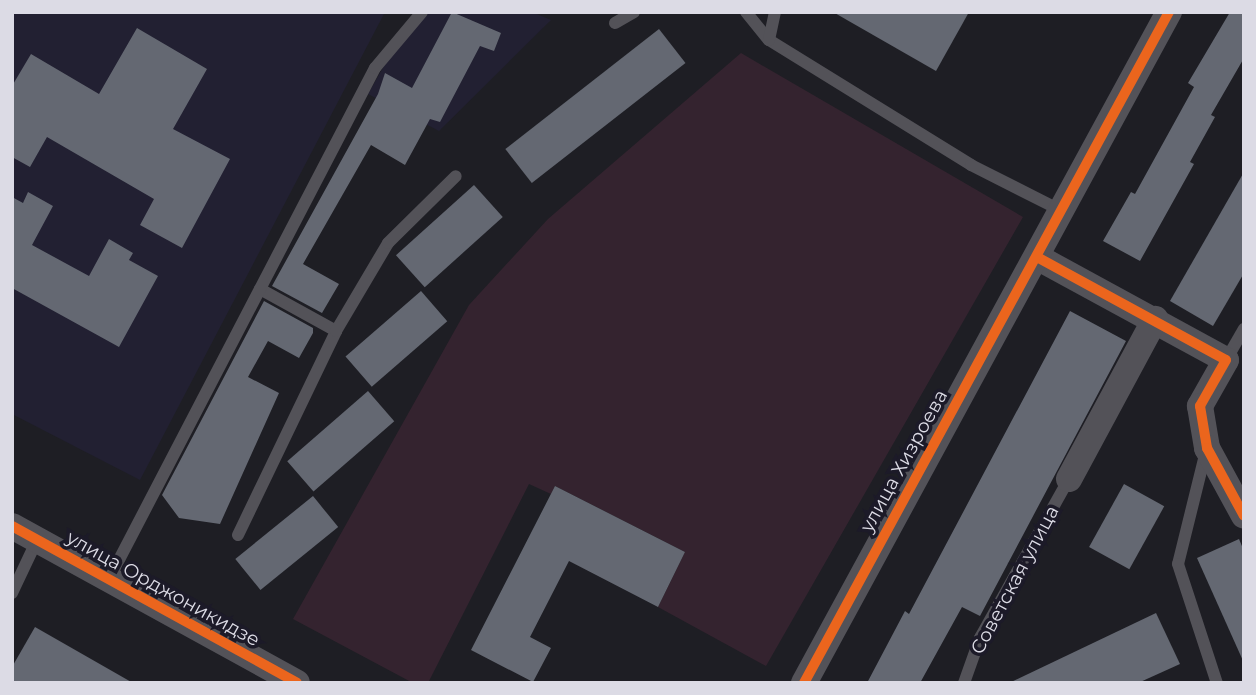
<!DOCTYPE html>
<meta charset="utf-8">
<style>
body{margin:0}
#map{position:relative;width:1256px;height:695px;overflow:hidden;background:#1e1e24;font-family:Montserrat,sans-serif}
div>[style]{position:absolute}
.built>*{inset:0;background:#222032}
.green>*{inset:0;background:#34232f}
.building>*{inset:0;background:#646872;transform-origin:0 0}
.service>*{height:12px;margin:-6px;padding:0 6px;transform-origin:6px;border-radius:6px;background:#535258}
.minor>*{height:26px;margin:-13px;padding:0 13px;transform-origin:13px;border-radius:13px;background:#535258}
.cycleway>*{height:10px;margin:-5px;padding:0 5px;transform-origin:5px;border-radius:5px;background:#eb651d}
span{translate:-50% -50%;white-space:nowrap;text-align:center;line-height:1.15;-webkit-text-stroke:7px #1c1a28;paint-order:stroke}
.street-label{font-size:19px;color:#dcdbe5}
.frame{position:absolute;inset:0;border:14px solid #dcdbe5;pointer-events:none}
</style>
<div id="map">
<div class="built">
<div style="clip-path:polygon(12px 12px,385px 12px,140px 480px,12px 414px)"></div>
<div style="clip-path:polygon(415px 12px,532px 12px,551px 20px,439px 131px,368px 94px)"></div>
</div>
<div class="green">
<div style="clip-path:polygon(741px 53px,1023px 217px,766px 666px,658px 607px,685px 552px,555px 486px,551px 494px,529px 484px,428px 683px,413px 683px,293px 619px,469px 305px,548px 219px)"></div>
</div>
<div class="building">
<div style="clip-path:polygon(452px 12px,501px 33px,494px 51px,480px 46px,440px 122px,430px 119px,405px 165px,371px 145px,303px 264px,339px 284px,322px 313px,272px 286px,378px 94px,385px 73px,412px 88px)"></div>
<div style="clip-path:polygon(833px 12px,969px 12px,936px 71px)"></div>
<div style="clip-path:polygon(1230px 12px,1244px 12px,1244px 58px,1211px 115px,1215px 117px,1190px 162px,1194px 164px,1140px 261px,1103px 241px,1131px 192px,1135px 194px,1194px 87px,1188px 83px)"></div>
<div style="clip-path:polygon(137px 28px,207px 69px,173px 129px,230px 159px,182px 248px,140px 225px,154px 199px,47px 137px,30px 167px,12px 157px,12px 86px,31px 54px,99px 94px)"></div>
<div style="left:659px;top:29px;width:43px;height:195px;rotate:52deg"></div>
<div style="clip-path:polygon(1244px 172px,1244px 273px,1213px 326px,1170px 301px)"></div>
<div style="left:474px;top:185px;width:43px;height:105px;rotate:48deg"></div>
<div style="clip-path:polygon(28px 192px,53px 206px,32px 245px,89px 276px,109px 239px,133px 253px,129px 260px,158px 276px,119px 347px,12px 288px,12px 197px,23px 203px)"></div>
<div style="left:421px;top:291px;width:40px;height:100px;rotate:49deg"></div>
<div style="clip-path:polygon(264px 301px,313px 328px,313px 333px,299px 358px,268px 341px,248px 377px,279px 393px,220px 524px,179px 518px,162px 495px)"></div>
<div style="clip-path:polygon(1070px 311px,1126px 341px,980px 616px,962px 607px,920px 683px,867px 683px,905px 611px,909px 614px)"></div>
<div style="left:368px;top:391px;width:40px;height:107px;rotate:49deg"></div>
<div style="left:1124px;top:484px;width:46px;height:72px;rotate:29deg"></div>
<div style="clip-path:polygon(555px 486px,685px 552px,658px 607px,569px 561px,530px 637px,551px 648px,533px 682px,471px 650px)"></div>
<div style="left:313px;top:496px;width:40px;height:100px;rotate:51deg"></div>
<div style="clip-path:polygon(1239px 539px,1244px 551px,1244px 663px,1197px 558px)"></div>
<div style="clip-path:polygon(1156px 613px,1180px 664px,1138px 683px,1009px 683px)"></div>
<div style="clip-path:polygon(35px 627px,133px 683px,12px 683px,12px 667px)"></div>
</div>
<div class="service">
<div style="left:746px;top:12px;width:36px;rotate:51deg"></div>
<div style="left:769px;top:40px;width:238px;rotate:31.7deg"></div>
<div style="left:971px;top:165px;width:102px;rotate:26.8deg"></div>
<div style="left:615px;top:23px;width:22px;rotate:-30deg"></div>
<div style="left:769px;top:40px;width:29px;rotate:-78deg"></div>
<div style="left:260px;top:289px;width:87px;rotate:28.9deg"></div>
<div style="left:1226px;top:360px;width:36px;rotate:-60deg"></div>
<div style="left:1206px;top:451px;width:116px;rotate:103.9deg"></div>
<div style="left:1178px;top:564px;width:125px;rotate:71.9deg"></div>
<div style="left:238px;top:535px;width:226px;rotate:-64.3deg"></div>
<div style="left:336px;top:331px;width:102px;rotate:-59.4deg"></div>
<div style="left:388px;top:243px;width:95px;rotate:-44.6deg"></div>
<div style="left:109px;top:579px;width:576px;rotate:-62.5deg"></div>
<div style="left:375px;top:68px;width:73px;rotate:-50deg"></div>
<div style="left:12px;top:593px;width:59px;rotate:-64.7deg"></div>
<div style="left:964px;top:683px;width:48px;rotate:-70.4deg"></div>
<div style="left:980px;top:638px;width:182px;rotate:-60.8deg"></div>
</div>
<div class="minor">
<div style="left:1037px;top:257px;width:215px;rotate:28.6deg"></div>
<div style="left:1226px;top:360px;width:53px;rotate:119.5deg"></div>
<div style="left:1200px;top:406px;width:43px;rotate:80.5deg"></div>
<div style="left:1207px;top:448px;width:77px;rotate:61.4deg"></div>
<div style="left:1069px;top:479px;width:182px;rotate:-61.7deg"></div>
<div style="left:12px;top:526px;width:325px;rotate:28.8deg"></div>
<div style="left:804px;top:683px;width:764px;rotate:-61.46deg"></div>
</div>
<div class="cycleway">
<div style="left:1037px;top:257px;width:215px;rotate:28.6deg"></div>
<div style="left:1226px;top:360px;width:53px;rotate:119.5deg"></div>
<div style="left:1200px;top:406px;width:43px;rotate:80.5deg"></div>
<div style="left:1207px;top:448px;width:77px;rotate:61.4deg"></div>
<div style="left:12px;top:526px;width:325px;rotate:28.8deg"></div>
<div style="left:804px;top:683px;width:764px;rotate:-61.46deg"></div>
</div>
<div class="street-label">
<span style="left:904px;top:461px;rotate:-61deg">улица Хизроева</span>
<span style="left:1015px;top:580px;rotate:-62deg">Советская улица</span>
<span style="left:163px;top:589px;rotate:29deg">улица Орджоникидзе</span>
</div>
<div class="frame"></div>
</div>
